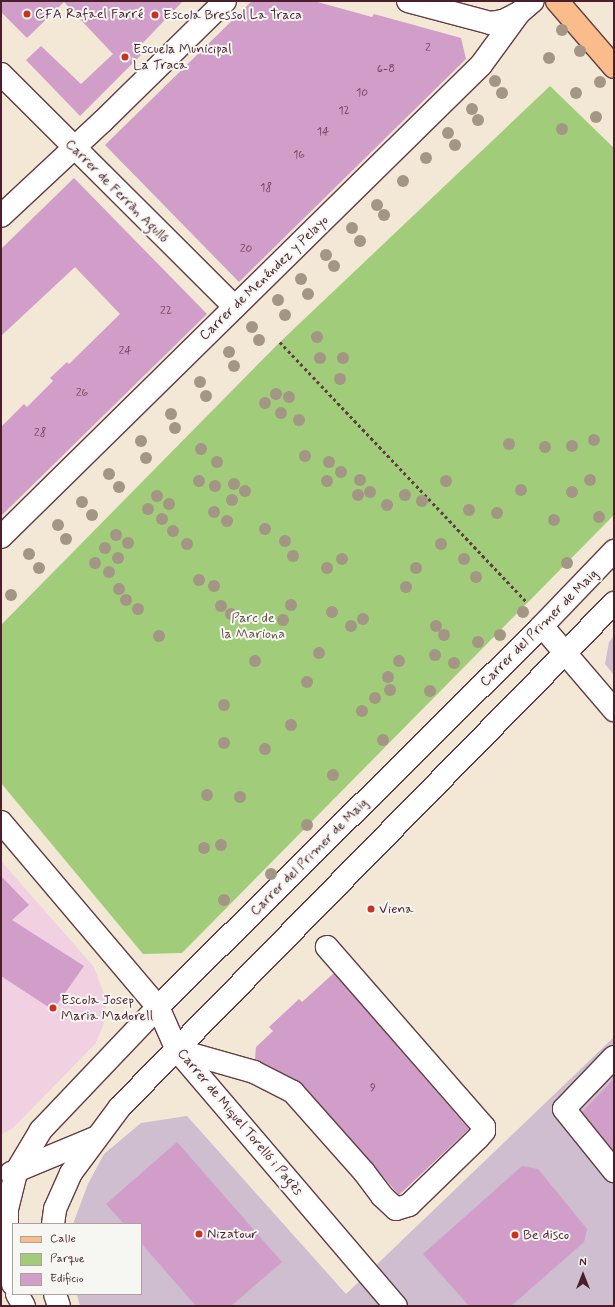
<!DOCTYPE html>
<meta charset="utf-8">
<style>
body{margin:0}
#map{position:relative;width:615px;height:1307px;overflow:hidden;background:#f3e8d5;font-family:Mynerve,sans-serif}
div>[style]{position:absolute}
.built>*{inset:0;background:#f1d0e2}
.industrial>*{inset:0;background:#cebed0}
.green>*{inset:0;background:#a1cd7a}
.building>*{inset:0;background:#d09ec8}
.path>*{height:2.5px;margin-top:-1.25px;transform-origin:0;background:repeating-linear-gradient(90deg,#633d44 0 3px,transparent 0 6px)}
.roads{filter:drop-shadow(1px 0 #633d44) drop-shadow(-1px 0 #633d44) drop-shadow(0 1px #633d44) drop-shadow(0 -1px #633d44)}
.minor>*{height:22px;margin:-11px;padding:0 11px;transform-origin:11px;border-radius:11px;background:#fff}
.major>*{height:22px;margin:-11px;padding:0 11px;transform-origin:11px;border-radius:11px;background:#f9bc8a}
.trees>*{width:12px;height:12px;margin:-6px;border-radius:50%;background:#a49685}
.dots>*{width:11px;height:11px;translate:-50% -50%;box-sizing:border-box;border:2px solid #f6f6f2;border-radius:50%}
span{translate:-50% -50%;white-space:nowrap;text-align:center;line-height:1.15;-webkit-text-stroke:4px #f6f6f2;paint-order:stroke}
.number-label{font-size:12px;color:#6c3f52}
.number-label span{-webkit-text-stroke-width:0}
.poi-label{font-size:14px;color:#4a1f2b}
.left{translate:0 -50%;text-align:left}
.street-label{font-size:14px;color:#4a1f2b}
.park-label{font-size:14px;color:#645343}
.frame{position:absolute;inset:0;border:2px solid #4a1f2b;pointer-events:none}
.legend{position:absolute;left:12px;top:1223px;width:130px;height:72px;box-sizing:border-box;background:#f6f6f2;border:1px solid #b1a0a2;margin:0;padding:5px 7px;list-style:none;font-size:12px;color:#4a1f2b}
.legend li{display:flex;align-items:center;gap:8px;height:20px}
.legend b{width:20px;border:1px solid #b1a0a2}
.north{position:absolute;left:563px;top:1255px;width:40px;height:40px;-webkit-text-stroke:3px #f6f6f2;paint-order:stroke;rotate:0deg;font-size:11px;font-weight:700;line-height:16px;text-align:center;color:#4a1f2b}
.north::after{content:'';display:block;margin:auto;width:14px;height:18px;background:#4a1f2b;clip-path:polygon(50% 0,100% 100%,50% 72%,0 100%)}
</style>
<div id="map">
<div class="built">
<div style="clip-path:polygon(1px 861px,94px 967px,105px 997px,106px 1018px,96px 1043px,13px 1128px,1px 1135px)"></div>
</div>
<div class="industrial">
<div style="clip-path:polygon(614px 636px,614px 675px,605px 664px,609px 642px)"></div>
<div style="clip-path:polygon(614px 1037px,614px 1306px,80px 1306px,77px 1294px,141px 1294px,141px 1224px,73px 1224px,88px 1184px,104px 1154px,141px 1123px,187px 1116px,346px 1294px)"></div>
</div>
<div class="green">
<div style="clip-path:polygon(550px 86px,614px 148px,614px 515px,182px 953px,143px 954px,1px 783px,1px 625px,280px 342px)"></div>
</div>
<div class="building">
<div style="clip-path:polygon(1px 1px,183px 1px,138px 48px,143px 53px,80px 116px,26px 60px,41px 46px,81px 84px,113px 54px,64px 2px,27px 38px,1px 12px)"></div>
<div style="clip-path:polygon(252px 1px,314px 1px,372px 17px,374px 14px,461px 38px,466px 59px,239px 282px,105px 145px)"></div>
<div style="clip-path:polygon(74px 178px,207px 314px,1px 516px,1px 427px,24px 404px,27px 407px,53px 381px,50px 378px,67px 362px,69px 364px,120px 314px,75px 267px,1px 336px,1px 249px)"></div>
<div style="clip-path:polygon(1px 876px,29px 905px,12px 920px,84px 966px,53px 1010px,1px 976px)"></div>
<div style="clip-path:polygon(334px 973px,469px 1129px,399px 1195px,302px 1084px,255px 1059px,256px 1047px,273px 1031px,269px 1027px,299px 999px,302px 1002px)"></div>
<div style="clip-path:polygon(614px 1079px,614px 1151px,582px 1112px)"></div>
<div style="clip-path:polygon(177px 1142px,282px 1262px,231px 1306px,196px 1306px,141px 1243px,141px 1224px,124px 1224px,106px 1204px)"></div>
<div style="clip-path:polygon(522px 1166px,538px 1169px,587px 1229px,584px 1242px,511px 1306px,469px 1306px,423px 1254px)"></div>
</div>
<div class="path">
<div style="left:280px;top:342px;width:360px;rotate:46.5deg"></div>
</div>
<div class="roads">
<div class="minor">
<div style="left:408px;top:1px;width:85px;rotate:15deg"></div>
<div style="left:490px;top:23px;width:13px;rotate:-9deg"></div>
<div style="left:503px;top:21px;width:18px;rotate:-27deg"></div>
<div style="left:519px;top:13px;width:18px;rotate:-41deg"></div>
<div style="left:1px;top:74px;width:330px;rotate:44.9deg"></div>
<div style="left:1px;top:216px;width:139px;rotate:-43deg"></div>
<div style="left:103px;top:121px;width:171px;rotate:-44.5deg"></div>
<div style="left:1px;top:537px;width:673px;rotate:-44.52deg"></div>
<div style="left:481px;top:65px;width:64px;rotate:-53.8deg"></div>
<div style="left:542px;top:626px;width:111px;rotate:49.4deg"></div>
<div style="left:1px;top:822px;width:243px;rotate:49.7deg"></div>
<div style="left:158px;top:1007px;width:47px;rotate:66.2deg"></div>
<div style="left:177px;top:1050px;width:337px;rotate:49.5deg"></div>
<div style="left:177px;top:1050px;width:80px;rotate:15.9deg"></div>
<div style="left:254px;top:1072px;width:44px;rotate:27.1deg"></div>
<div style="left:293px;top:1092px;width:107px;rotate:48.4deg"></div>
<div style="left:364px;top:1172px;width:30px;rotate:53deg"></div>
<div style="left:382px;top:1196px;width:19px;rotate:43deg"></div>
<div style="left:396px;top:1209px;width:14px;rotate:-17deg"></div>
<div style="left:409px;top:1205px;width:96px;rotate:-44.2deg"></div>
<div style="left:478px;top:1138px;width:9px;rotate:-49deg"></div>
<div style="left:484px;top:1131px;width:4px;rotate:-90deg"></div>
<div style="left:484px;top:1127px;width:239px;rotate:-131.1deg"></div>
<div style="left:614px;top:1057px;width:72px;rotate:133.9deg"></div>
<div style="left:564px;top:1109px;width:80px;rotate:51.1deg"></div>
<div style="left:11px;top:1173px;width:91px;rotate:-22.6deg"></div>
<div style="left:53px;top:1224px;width:15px;rotate:-82deg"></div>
<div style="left:55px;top:1209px;width:39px;rotate:-66deg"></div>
<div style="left:71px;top:1173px;width:82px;rotate:-53.4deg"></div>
<div style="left:120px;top:1107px;width:706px;rotate:-45.57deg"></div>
<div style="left:13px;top:1284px;width:37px;rotate:-99deg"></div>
<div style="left:7px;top:1247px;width:38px;rotate:-90deg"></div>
<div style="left:7px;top:1209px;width:38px;rotate:-76deg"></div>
<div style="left:16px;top:1172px;width:49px;rotate:-59.2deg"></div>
<div style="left:41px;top:1130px;width:170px;rotate:-46.4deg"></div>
<div style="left:158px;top:1007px;width:541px;rotate:-44.78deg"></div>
<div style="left:542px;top:626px;width:104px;rotate:-46.2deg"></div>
<div style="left:17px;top:1294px;width:14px;rotate:60deg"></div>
<div style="left:55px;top:1294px;width:13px;rotate:72deg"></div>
</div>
<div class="major">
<div style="left:557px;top:1px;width:87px;rotate:49.2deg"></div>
</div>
</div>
<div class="trees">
<div style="left:562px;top:30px"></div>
<div style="left:580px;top:51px"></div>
<div style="left:549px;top:58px"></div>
<div style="left:495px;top:81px"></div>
<div style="left:600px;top:82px"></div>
<div style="left:502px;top:93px"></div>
<div style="left:576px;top:93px"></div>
<div style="left:472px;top:109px"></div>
<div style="left:596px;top:117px"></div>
<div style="left:478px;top:120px"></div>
<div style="left:562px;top:129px"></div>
<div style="left:448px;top:133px"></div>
<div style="left:455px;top:145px"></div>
<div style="left:426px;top:158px"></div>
<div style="left:403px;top:181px"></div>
<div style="left:377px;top:205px"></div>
<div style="left:384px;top:215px"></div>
<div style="left:352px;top:228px"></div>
<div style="left:360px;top:241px"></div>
<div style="left:326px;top:255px"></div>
<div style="left:334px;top:266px"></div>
<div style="left:301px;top:279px"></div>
<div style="left:308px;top:294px"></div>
<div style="left:278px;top:300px"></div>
<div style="left:285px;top:315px"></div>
<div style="left:252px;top:327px"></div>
<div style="left:317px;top:337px"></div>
<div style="left:259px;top:340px"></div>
<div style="left:229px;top:352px"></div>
<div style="left:320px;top:358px"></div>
<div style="left:343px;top:358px"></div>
<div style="left:234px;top:366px"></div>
<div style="left:340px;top:379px"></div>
<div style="left:200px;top:382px"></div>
<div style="left:276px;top:394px"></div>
<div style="left:206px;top:396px"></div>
<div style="left:289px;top:397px"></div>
<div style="left:265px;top:403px"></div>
<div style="left:281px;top:413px"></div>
<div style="left:171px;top:414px"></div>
<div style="left:299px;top:420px"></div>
<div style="left:175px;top:428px"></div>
<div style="left:594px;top:440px"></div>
<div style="left:141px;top:441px"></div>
<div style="left:509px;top:444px"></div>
<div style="left:572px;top:446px"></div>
<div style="left:545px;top:447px"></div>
<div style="left:201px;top:449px"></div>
<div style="left:305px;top:456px"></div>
<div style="left:146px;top:458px"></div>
<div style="left:217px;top:462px"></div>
<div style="left:329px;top:462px"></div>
<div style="left:341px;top:472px"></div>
<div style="left:109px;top:474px"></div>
<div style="left:360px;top:480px"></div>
<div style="left:590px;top:480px"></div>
<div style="left:199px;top:481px"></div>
<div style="left:327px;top:481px"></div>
<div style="left:446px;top:481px"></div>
<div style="left:234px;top:484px"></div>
<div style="left:215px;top:486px"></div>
<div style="left:119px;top:487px"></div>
<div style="left:521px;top:490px"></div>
<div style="left:245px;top:491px"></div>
<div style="left:370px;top:492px"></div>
<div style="left:572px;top:492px"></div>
<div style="left:358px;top:495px"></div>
<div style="left:405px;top:495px"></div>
<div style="left:157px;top:496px"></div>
<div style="left:232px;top:500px"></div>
<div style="left:422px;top:501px"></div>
<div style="left:82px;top:502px"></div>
<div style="left:169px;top:504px"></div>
<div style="left:387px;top:505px"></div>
<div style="left:148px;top:509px"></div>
<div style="left:469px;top:510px"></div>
<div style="left:214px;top:512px"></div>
<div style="left:497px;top:513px"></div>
<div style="left:92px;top:515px"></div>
<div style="left:599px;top:517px"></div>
<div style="left:162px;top:519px"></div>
<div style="left:554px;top:520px"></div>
<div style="left:227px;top:521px"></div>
<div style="left:58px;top:525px"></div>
<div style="left:265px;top:529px"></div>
<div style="left:173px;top:531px"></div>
<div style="left:116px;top:535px"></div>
<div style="left:66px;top:539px"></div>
<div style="left:285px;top:541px"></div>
<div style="left:128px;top:543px"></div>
<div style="left:187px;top:544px"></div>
<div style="left:441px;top:544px"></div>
<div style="left:105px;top:548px"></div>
<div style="left:29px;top:554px"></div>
<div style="left:293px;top:556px"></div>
<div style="left:118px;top:558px"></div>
<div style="left:342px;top:559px"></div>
<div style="left:464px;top:559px"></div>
<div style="left:95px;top:563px"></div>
<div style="left:567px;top:563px"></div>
<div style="left:39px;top:568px"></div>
<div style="left:327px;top:568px"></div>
<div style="left:416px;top:568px"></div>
<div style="left:109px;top:572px"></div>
<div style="left:476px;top:577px"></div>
<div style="left:199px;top:580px"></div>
<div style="left:214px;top:586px"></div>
<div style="left:406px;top:587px"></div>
<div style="left:119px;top:589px"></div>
<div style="left:11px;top:595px"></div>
<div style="left:126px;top:600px"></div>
<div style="left:291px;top:605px"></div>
<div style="left:221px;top:606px"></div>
<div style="left:138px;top:609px"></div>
<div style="left:332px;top:612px"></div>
<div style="left:523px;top:612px"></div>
<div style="left:231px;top:614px"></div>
<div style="left:363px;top:619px"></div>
<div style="left:283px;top:620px"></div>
<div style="left:351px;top:626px"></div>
<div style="left:436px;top:626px"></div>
<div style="left:444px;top:635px"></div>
<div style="left:500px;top:635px"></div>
<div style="left:159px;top:636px"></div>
<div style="left:478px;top:642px"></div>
<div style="left:319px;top:653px"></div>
<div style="left:435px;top:655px"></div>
<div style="left:255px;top:661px"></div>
<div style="left:399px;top:661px"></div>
<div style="left:454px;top:663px"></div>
<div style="left:388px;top:677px"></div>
<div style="left:307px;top:682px"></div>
<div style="left:390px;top:690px"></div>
<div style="left:430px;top:691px"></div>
<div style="left:375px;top:698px"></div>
<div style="left:224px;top:705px"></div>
<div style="left:362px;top:711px"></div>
<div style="left:291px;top:725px"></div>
<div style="left:383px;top:740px"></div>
<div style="left:224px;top:743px"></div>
<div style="left:265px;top:749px"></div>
<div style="left:333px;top:775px"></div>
<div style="left:207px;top:795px"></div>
<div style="left:240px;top:797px"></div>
<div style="left:307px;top:825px"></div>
<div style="left:221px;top:845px"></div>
<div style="left:204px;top:848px"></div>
<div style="left:271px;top:874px"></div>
<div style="left:224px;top:900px"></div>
</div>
<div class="dots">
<div style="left:27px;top:14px;background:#c8321e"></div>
<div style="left:155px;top:15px;background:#c8321e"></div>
<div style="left:125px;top:57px;background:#c8321e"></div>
<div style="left:371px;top:909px;background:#c8321e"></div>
<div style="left:53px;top:1008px;background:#c8321e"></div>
<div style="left:199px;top:1234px;background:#c8321e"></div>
<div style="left:515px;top:1235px;background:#c8321e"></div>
</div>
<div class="number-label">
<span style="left:428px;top:49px">2</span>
<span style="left:386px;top:70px">6-8</span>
<span style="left:362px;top:94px">10</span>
<span style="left:344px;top:112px">12</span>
<span style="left:323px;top:133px">14</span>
<span style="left:299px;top:156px">16</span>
<span style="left:266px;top:189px">18</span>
<span style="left:246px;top:250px">20</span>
<span style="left:166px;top:312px">22</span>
<span style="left:125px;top:352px">24</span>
<span style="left:82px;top:394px">26</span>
<span style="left:40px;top:434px">28</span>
<span style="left:373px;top:1089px">9</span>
</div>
<div class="poi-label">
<span class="left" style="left:35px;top:14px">CFA Rafael Farré</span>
<span class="left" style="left:163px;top:15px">Escola Bressol La Traca</span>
<span class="left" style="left:133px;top:57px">Escuela Municipal<br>La Traca</span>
<span class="left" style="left:379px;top:909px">Viena</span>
<span class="left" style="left:61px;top:1008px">Escola Josep<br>Maria Madorell</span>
<span class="left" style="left:207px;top:1234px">Nizatour</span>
<span class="left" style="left:523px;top:1235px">Be disco</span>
</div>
<div class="street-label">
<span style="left:117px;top:191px;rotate:45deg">Carrer de Ferràn Agulló</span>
<span style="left:264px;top:278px;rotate:-44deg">Carrer de Menéndez y Pelayo</span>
<span style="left:539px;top:628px;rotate:-45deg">Carrer del Primer de Maig</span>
<span style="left:309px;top:857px;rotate:-45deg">Carrer del Primer de Maig</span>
<span style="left:240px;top:1122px;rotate:50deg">Carrer de Miquel Torelló i Pagès</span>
</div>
<div class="park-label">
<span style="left:253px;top:626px">Parc de<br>la Mariona</span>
</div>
<div class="frame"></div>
<ul class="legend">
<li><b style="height:5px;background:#f9bc8a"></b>Calle</li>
<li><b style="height:11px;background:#a1cd7a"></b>Parque</li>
<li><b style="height:11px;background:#d09ec8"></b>Edificio</li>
</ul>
<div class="north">N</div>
</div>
